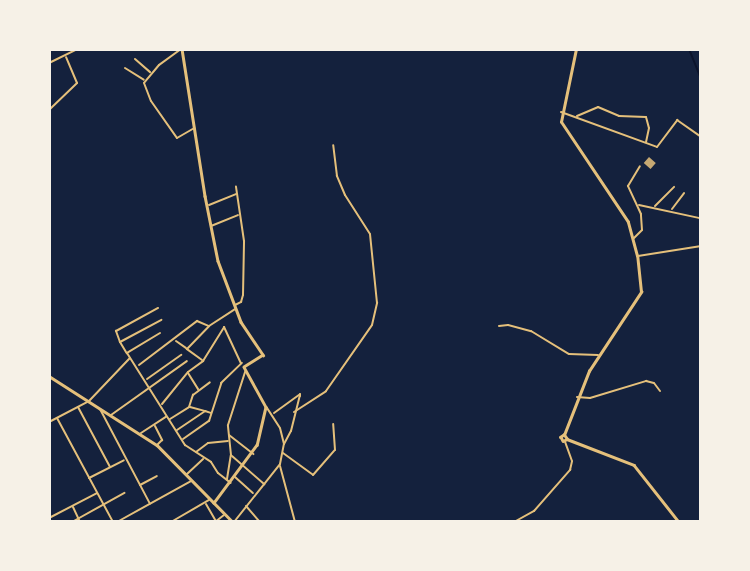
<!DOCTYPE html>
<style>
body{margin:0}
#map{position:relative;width:750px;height:571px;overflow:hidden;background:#14213d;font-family:"DM Sans",sans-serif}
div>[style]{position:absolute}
.stream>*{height:2px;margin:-1px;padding:0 1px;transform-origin:1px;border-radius:1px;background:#0b132b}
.building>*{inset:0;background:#c6a872;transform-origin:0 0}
.minor>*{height:2px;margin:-1px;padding:0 1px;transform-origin:1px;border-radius:1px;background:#e5c07b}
.tertiary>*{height:2.5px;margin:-1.25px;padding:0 1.25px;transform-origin:1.25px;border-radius:1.25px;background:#e5c07b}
span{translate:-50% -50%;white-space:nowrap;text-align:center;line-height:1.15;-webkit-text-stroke:5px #f6f1e7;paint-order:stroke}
.frame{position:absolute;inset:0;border:51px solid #f6f1e7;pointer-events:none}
</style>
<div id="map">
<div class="stream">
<div style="left:689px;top:49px;width:32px;rotate:68deg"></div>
</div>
<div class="building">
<div style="left:649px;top:157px;width:9px;height:8px;rotate:41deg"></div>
</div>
<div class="minor">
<div style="left:181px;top:49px;width:27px;rotate:144deg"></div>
<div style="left:159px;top:65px;width:23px;rotate:130deg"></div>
<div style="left:144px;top:83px;width:19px;rotate:69deg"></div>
<div style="left:151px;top:101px;width:45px;rotate:54.9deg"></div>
<div style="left:177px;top:138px;width:20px;rotate:-30deg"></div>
<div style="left:135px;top:59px;width:20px;rotate:41deg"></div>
<div style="left:49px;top:63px;width:32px;rotate:-26deg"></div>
<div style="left:125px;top:68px;width:22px;rotate:32deg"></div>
<div style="left:49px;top:110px;width:39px;rotate:-44deg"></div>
<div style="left:77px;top:83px;width:28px;rotate:-113deg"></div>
<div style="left:561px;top:112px;width:102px;rotate:20deg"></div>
<div style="left:657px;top:147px;width:34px;rotate:-53deg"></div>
<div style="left:677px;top:120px;width:29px;rotate:35deg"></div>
<div style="left:577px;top:116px;width:23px;rotate:-23deg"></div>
<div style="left:598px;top:107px;width:23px;rotate:23deg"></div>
<div style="left:619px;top:116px;width:27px;rotate:2deg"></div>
<div style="left:646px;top:117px;width:11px;rotate:75deg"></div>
<div style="left:649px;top:128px;width:14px;rotate:102deg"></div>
<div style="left:209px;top:205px;width:29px;rotate:-22deg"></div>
<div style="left:639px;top:205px;width:61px;rotate:12.2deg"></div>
<div style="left:655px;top:206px;width:27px;rotate:-45deg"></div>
<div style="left:672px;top:209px;width:20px;rotate:-53deg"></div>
<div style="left:211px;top:226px;width:29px;rotate:-22deg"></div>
<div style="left:634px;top:238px;width:11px;rotate:-45deg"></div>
<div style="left:642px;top:230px;width:16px;rotate:-94deg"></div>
<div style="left:641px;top:214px;width:31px;rotate:-115deg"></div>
<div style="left:628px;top:186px;width:23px;rotate:-59deg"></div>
<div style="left:638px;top:256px;width:64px;rotate:-9deg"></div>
<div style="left:235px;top:305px;width:7px;rotate:-27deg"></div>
<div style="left:241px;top:302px;width:7px;rotate:-74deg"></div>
<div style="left:243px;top:295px;width:54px;rotate:-88.9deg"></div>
<div style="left:244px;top:241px;width:55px;rotate:-98.4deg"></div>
<div style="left:499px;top:326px;width:9px;rotate:-6deg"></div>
<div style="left:508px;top:325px;width:24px;rotate:15deg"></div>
<div style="left:531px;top:331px;width:44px;rotate:31.2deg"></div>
<div style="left:569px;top:354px;width:29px;rotate:2deg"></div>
<div style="left:160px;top:333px;width:39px;rotate:149deg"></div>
<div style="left:127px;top:353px;width:109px;rotate:57.8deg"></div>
<div style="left:185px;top:445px;width:31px;rotate:33deg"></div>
<div style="left:211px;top:462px;width:13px;rotate:58deg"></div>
<div style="left:218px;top:473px;width:16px;rotate:38deg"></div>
<div style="left:176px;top:341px;width:12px;rotate:35deg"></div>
<div style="left:120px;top:342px;width:12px;rotate:-110deg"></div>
<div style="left:116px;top:331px;width:48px;rotate:-28.7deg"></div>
<div style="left:126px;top:352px;width:12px;rotate:-121deg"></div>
<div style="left:120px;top:342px;width:47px;rotate:-28.2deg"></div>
<div style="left:202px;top:360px;width:19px;rotate:-144deg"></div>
<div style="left:187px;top:349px;width:32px;rotate:-46deg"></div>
<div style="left:209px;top:326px;width:31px;rotate:-33deg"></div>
<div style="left:139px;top:365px;width:73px;rotate:-37.2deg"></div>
<div style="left:197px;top:321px;width:13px;rotate:23deg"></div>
<div style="left:188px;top:373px;width:19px;rotate:58deg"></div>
<div style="left:147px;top:379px;width:42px;rotate:-35.2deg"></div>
<div style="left:577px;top:397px;width:13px;rotate:4deg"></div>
<div style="left:590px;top:398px;width:59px;rotate:-16.9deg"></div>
<div style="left:646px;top:381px;width:8px;rotate:14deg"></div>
<div style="left:654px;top:383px;width:10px;rotate:53deg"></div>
<div style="left:162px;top:404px;width:41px;rotate:-50.9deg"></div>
<div style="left:188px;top:372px;width:19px;rotate:-36deg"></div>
<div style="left:203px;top:361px;width:40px;rotate:-58deg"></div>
<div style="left:224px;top:327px;width:40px;rotate:65deg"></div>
<div style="left:78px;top:407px;width:68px;rotate:61.9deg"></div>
<div style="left:190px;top:407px;width:16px;rotate:15deg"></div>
<div style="left:100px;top:409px;width:107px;rotate:62.2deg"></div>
<div style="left:294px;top:412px;width:38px;rotate:-33deg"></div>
<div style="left:326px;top:391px;width:80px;rotate:-55.1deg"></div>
<div style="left:372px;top:325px;width:23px;rotate:-77deg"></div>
<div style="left:377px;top:303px;width:69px;rotate:-95.8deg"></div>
<div style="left:370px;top:234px;width:46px;rotate:-122.7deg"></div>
<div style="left:345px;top:195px;width:21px;rotate:-113deg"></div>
<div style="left:337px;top:176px;width:31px;rotate:-97deg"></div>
<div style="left:274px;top:413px;width:32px;rotate:-36deg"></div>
<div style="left:300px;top:394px;width:2px;rotate:90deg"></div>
<div style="left:111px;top:415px;width:93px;rotate:-35.4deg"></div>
<div style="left:57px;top:418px;width:118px;rotate:61.7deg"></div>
<div style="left:170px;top:419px;width:22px;rotate:-32deg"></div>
<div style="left:189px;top:407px;width:13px;rotate:-72deg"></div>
<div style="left:193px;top:395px;width:21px;rotate:-37deg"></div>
<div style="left:49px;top:422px;width:45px;rotate:-27.7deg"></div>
<div style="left:89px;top:401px;width:59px;rotate:-46.4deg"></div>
<div style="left:155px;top:426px;width:16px;rotate:63deg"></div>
<div style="left:162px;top:440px;width:6px;rotate:135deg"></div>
<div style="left:177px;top:430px;width:34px;rotate:-34deg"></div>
<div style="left:205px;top:411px;width:6px;rotate:18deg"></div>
<div style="left:141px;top:433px;width:30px;rotate:-33deg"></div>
<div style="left:229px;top:435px;width:31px;rotate:38deg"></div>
<div style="left:183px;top:439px;width:32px;rotate:-35deg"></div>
<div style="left:209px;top:421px;width:40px;rotate:-72deg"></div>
<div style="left:221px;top:383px;width:29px;rotate:-44deg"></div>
<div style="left:284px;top:444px;width:15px;rotate:-62deg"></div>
<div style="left:291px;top:431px;width:36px;rotate:-76deg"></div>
<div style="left:196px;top:452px;width:15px;rotate:-37deg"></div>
<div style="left:208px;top:443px;width:20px;rotate:-6deg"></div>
<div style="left:283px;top:453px;width:37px;rotate:36deg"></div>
<div style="left:313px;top:475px;width:33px;rotate:-49deg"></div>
<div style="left:335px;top:450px;width:26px;rotate:-94deg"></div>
<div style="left:232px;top:456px;width:43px;rotate:41.2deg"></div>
<div style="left:280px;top:466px;width:58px;rotate:75deg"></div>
<div style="left:187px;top:474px;width:22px;rotate:-43deg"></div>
<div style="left:235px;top:477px;width:24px;rotate:42deg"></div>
<div style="left:89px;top:478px;width:39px;rotate:-27deg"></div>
<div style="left:227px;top:479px;width:24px;rotate:-81deg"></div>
<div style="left:231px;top:455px;width:30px;rotate:-96deg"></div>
<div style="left:228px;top:425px;width:56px;rotate:-72.2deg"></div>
<div style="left:140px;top:485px;width:19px;rotate:-28deg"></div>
<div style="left:206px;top:504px;width:20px;rotate:60deg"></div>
<div style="left:246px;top:506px;width:21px;rotate:49deg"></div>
<div style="left:73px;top:507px;width:17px;rotate:65deg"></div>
<div style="left:51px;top:522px;width:4px;rotate:-117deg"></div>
<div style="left:49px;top:518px;width:54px;rotate:-27.5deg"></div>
<div style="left:72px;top:522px;width:60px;rotate:-29.1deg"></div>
<div style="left:117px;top:522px;width:85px;rotate:-29deg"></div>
<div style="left:171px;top:522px;width:44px;rotate:-30.1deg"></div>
<div style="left:215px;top:522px;width:11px;rotate:-38deg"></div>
<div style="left:234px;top:522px;width:74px;rotate:-51.6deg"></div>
<div style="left:280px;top:464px;width:20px;rotate:-79deg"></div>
<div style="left:284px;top:444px;width:16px;rotate:-104deg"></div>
<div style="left:280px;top:428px;width:24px;rotate:-123deg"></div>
<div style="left:514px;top:522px;width:23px;rotate:-29deg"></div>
<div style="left:534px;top:511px;width:55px;rotate:-48.7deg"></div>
<div style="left:570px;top:470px;width:9px;rotate:-77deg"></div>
<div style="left:572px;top:461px;width:20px;rotate:-110deg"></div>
</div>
<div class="tertiary">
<div style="left:182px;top:49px;width:149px;rotate:81.1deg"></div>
<div style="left:205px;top:196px;width:66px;rotate:78.7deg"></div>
<div style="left:218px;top:261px;width:65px;rotate:69.3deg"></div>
<div style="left:241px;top:322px;width:40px;rotate:56deg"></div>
<div style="left:263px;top:355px;width:22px;rotate:148deg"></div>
<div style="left:244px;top:367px;width:46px;rotate:61.2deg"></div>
<div style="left:266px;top:407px;width:39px;rotate:103deg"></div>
<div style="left:257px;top:445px;width:72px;rotate:126.6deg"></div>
<div style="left:49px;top:376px;width:128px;rotate:32.6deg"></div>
<div style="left:157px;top:445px;width:108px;rotate:45.4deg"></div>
<div style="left:564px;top:435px;width:69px;rotate:-68.7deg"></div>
<div style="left:589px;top:371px;width:95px;rotate:-56.6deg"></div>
<div style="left:641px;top:292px;width:36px;rotate:-96deg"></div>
<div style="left:637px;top:256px;width:35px;rotate:-105deg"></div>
<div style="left:628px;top:222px;width:120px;rotate:-123.8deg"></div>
<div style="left:561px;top:122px;width:75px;rotate:-78.4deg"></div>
<div style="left:567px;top:439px;width:5px;rotate:-127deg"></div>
<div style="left:564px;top:435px;width:4px;rotate:146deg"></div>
<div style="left:561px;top:437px;width:4px;rotate:63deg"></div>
<div style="left:563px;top:441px;width:4px;rotate:-27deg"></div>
<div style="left:567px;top:439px;width:72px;rotate:21.2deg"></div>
<div style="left:634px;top:465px;width:73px;rotate:51.7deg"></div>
</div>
<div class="frame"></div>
</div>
